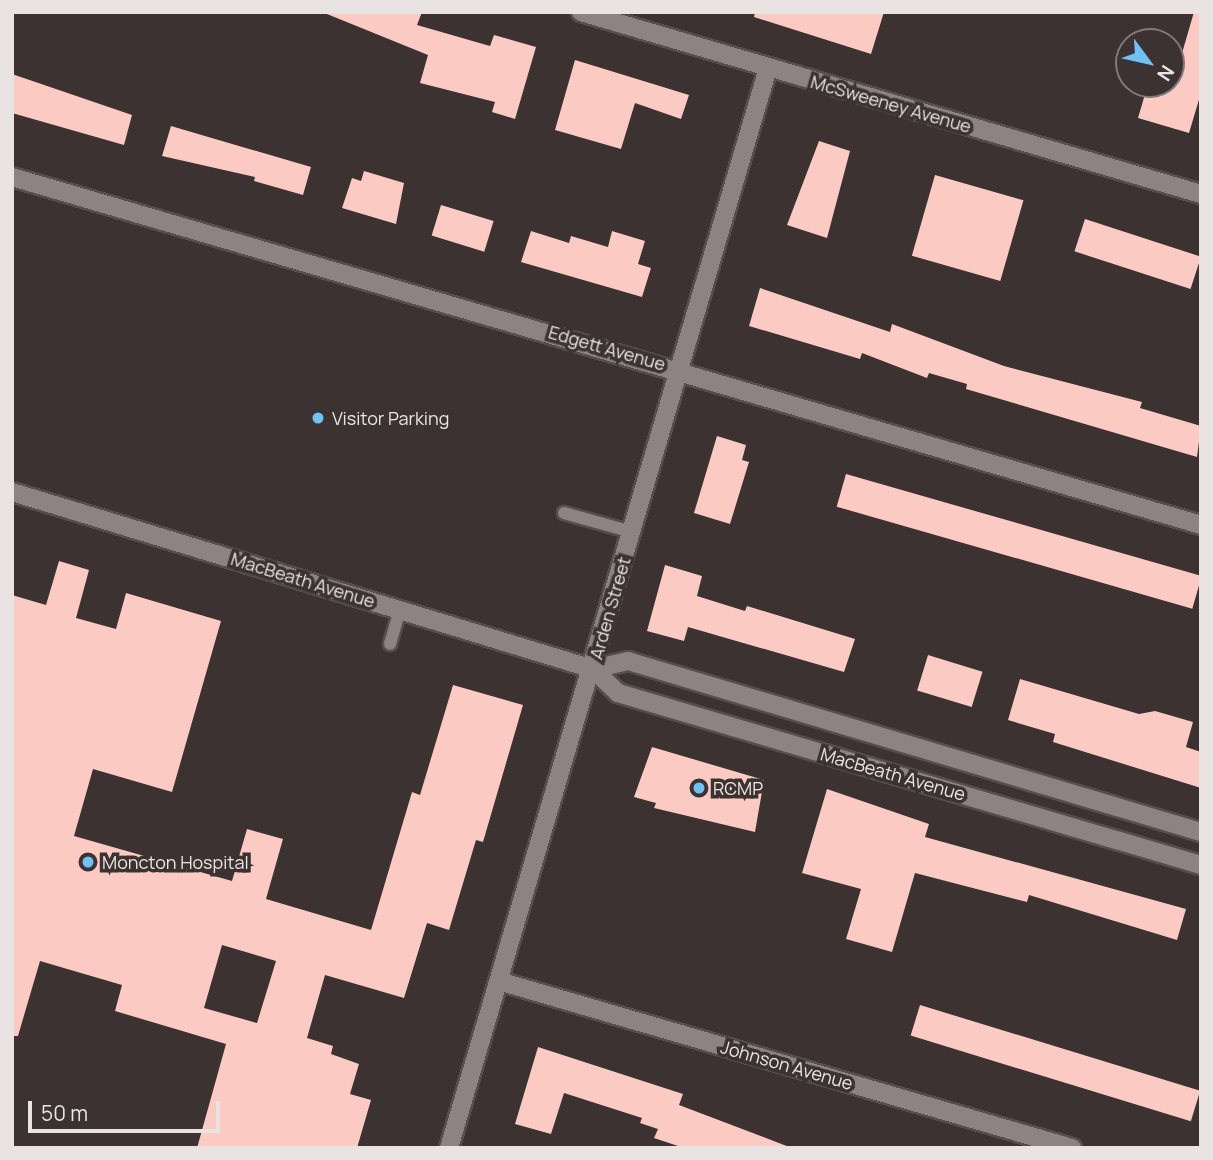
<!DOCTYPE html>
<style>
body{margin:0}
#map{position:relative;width:1213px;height:1160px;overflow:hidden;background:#3b3231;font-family:Manrope,sans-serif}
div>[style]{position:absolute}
.building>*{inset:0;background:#fbcac3;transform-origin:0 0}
.roads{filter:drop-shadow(2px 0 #564e4d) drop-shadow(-2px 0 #564e4d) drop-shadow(0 2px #564e4d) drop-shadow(0 -2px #564e4d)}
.service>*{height:12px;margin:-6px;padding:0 6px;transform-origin:6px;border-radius:6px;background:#8d8382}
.minor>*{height:18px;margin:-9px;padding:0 9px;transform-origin:9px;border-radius:9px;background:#8d8382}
.dots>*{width:19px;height:19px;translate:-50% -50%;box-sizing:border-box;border:4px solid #3b3231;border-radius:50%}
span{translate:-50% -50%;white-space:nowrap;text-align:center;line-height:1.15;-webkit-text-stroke:7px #3b3231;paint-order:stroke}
.street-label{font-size:18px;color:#e9e3e2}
.poi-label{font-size:18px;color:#e9e3e2}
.left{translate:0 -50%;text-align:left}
.frame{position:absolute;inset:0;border:14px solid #e9e3e2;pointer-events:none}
.north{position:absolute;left:1115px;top:28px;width:70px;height:70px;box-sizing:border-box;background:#3b3231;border:2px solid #817978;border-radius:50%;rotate:123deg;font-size:19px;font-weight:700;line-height:28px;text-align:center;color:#e9e3e2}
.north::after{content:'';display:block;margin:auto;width:24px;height:32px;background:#70c2f4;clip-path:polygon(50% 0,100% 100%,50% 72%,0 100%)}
.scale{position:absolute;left:28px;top:1101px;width:192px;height:32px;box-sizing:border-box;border:4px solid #e9e3e2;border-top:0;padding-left:9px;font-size:21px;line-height:24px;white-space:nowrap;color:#e9e3e2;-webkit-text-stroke:5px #3b3231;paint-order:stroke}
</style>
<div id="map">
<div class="building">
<div style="clip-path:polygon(322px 12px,422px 12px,417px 25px,490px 46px,494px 35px,536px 47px,515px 119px,492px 112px,495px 102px,420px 83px,428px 55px)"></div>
<div style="clip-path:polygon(755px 12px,884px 12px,871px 54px,754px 17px)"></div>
<div style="clip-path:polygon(1194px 12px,1201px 12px,1201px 93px,1189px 133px,1138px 118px,1148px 84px,1171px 91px)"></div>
<div style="clip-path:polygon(575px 60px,689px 95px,681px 119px,635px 103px,621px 149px,555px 130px)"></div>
<div style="clip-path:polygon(12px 74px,132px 115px,124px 145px,12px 113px)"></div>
<div style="clip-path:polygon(171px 126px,311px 167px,303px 195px,254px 181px,255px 177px,162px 156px)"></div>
<div style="clip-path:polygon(819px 141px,850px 151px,827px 238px,787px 225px)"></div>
<div style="clip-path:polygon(364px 171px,404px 183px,396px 224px,342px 208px,352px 178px,361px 181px)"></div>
<div style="left:935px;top:175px;width:92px;height:84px;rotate:16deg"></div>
<div style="left:441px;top:205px;width:55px;height:32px;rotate:17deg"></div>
<div style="left:1085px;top:219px;width:122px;height:34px;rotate:18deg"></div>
<div style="clip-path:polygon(531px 231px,569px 243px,571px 236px,608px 247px,612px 231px,645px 241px,638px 264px,651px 268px,642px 297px,521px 262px)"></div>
<div style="clip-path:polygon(760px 288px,890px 332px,892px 324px,1004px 366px,1142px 402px,1140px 408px,1201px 426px,1197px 457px,966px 389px,967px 384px,929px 373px,927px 378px,862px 353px,860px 359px,749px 326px)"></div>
<div style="clip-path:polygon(717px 436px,746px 445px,742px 460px,749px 462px,730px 524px,694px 513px)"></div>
<div style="left:846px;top:474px;width:370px;height:34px;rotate:16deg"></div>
<div style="clip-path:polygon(evenodd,59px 561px,89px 570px,76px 618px,116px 629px,126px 593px,221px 621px,172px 792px,93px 769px,74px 836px,232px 881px,247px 829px,283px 839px,266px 899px,371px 930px,412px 792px,420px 795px,453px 685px,523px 705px,483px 842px,476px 840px,449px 930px,427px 923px,404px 998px,325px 975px,307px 1038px,333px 1046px,331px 1054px,359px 1064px,350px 1094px,371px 1100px,357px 1148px,197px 1148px,226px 1044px,115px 1011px,122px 985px,40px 961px,18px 1036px,12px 1036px,12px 595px,46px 605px,59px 561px,222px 945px,276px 961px,257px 1023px,204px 1008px,222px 945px)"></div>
<div style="clip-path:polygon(665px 565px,702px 576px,697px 596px,745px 611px,747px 606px,855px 639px,844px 672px,688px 627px,684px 641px,647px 631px)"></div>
<div style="left:928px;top:655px;width:57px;height:37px;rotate:17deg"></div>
<div style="clip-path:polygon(1020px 679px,1139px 714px,1155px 711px,1193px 722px,1186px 747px,1201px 752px,1201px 788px,1053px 742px,1055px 734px,1008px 720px)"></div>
<div style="clip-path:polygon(652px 747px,764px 780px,755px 832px,654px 808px,656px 803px,634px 797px)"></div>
<div style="clip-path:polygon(827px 789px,929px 824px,925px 837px,1186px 909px,1177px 940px,1029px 895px,1027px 902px,915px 873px,892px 952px,846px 939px,861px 889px,802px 873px)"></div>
<div style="left:920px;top:1005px;width:293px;height:32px;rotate:17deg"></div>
<div style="clip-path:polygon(538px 1047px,683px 1094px,679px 1105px,792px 1148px,684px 1148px,654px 1138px,658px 1129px,640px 1123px,642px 1118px,564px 1093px,551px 1134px,515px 1124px)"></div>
</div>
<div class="roads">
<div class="service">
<div style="left:564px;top:513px;width:71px;rotate:15.6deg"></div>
<div style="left:390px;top:644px;width:35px;rotate:-74deg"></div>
</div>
<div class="minor">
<div style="left:581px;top:12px;width:646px;rotate:16.36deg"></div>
<div style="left:12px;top:177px;width:1239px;rotate:16.31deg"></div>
<div style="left:12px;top:492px;width:607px;rotate:16.94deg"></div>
<div style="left:593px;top:669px;width:35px;rotate:44deg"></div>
<div style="left:618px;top:693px;width:608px;rotate:16.44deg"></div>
<div style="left:593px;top:669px;width:36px;rotate:-13deg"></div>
<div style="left:628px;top:661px;width:598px;rotate:16.62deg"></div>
<div style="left:502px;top:982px;width:594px;rotate:16.24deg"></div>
<div style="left:449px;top:1148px;width:1126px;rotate:-73.54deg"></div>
</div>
</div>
<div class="dots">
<div style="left:318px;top:418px;background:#70c2f4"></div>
<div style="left:699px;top:788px;background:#70c2f4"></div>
<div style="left:88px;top:862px;background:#70c2f4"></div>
</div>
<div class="street-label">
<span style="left:891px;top:104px;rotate:16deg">McSweeney Avenue</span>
<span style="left:607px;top:348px;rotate:16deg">Edgett Avenue</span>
<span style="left:303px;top:580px;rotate:17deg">MacBeath Avenue</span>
<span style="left:610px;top:608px;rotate:-74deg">Arden Street</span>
<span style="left:893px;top:774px;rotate:16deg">MacBeath Avenue</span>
<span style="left:787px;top:1065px;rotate:16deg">Johnson Avenue</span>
</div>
<div class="poi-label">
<span class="left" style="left:332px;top:418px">Visitor Parking</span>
<span class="left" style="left:713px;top:788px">RCMP</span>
<span class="left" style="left:102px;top:862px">Moncton Hospital</span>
</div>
<div class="frame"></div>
<div class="north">N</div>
<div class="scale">50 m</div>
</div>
